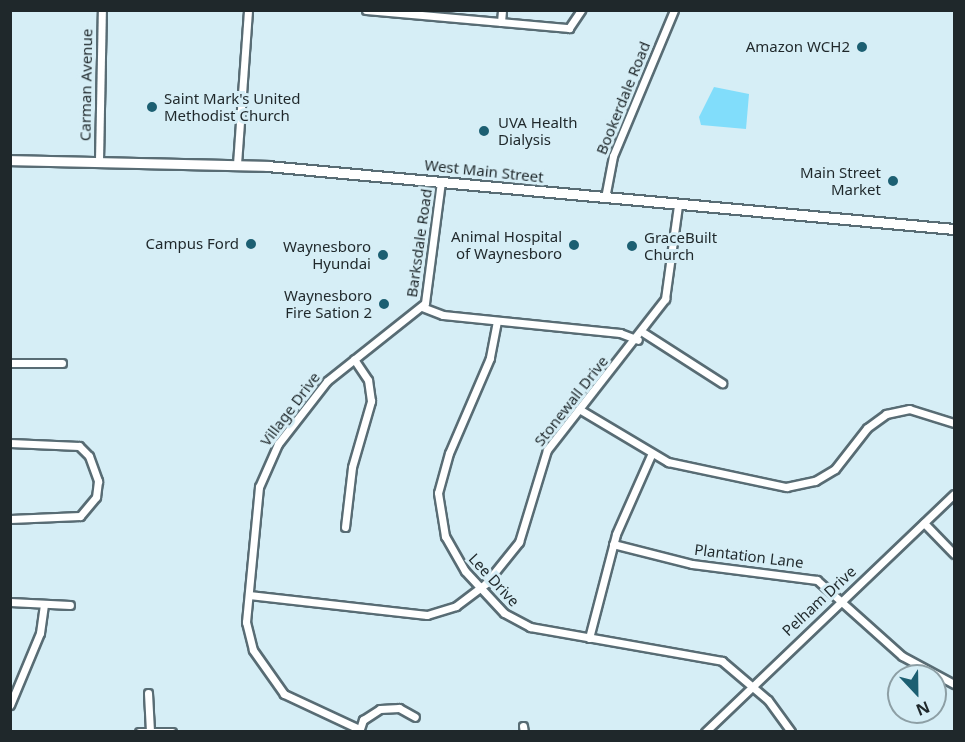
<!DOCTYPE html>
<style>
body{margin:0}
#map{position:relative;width:965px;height:742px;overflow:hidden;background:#d6eef6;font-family:"Noto Sans",sans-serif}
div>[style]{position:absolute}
.green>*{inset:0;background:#81ddfb}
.roads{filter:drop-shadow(2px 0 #586c74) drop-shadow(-2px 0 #586c74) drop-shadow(0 2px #586c74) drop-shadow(0 -2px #586c74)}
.minor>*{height:7px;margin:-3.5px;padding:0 3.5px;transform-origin:3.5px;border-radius:3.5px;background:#fff}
.major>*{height:9px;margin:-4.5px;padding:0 4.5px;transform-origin:4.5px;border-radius:4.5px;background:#fff}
.dots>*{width:16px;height:16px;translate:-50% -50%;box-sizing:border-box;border:3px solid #d6eef6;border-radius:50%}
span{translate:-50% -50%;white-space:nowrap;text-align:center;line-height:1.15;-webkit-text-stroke:6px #d6eef6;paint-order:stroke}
.poi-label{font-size:15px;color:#1f282b}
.right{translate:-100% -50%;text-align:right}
.left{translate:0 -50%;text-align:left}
.street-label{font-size:15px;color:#1f282b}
.frame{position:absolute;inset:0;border:12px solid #1f282b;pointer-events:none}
.north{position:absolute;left:887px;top:664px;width:60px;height:60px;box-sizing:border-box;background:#d6eef6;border:2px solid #8d9fa5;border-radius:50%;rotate:158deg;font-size:16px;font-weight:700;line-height:24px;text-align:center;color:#1f282b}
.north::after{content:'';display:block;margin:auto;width:21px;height:27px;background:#1c5f72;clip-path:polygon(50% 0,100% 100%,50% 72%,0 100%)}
</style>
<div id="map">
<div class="green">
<div style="clip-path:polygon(714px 87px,749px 94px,746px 129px,701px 125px,699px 117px)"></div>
</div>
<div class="roads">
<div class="minor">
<div style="left:366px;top:10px;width:204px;rotate:5.1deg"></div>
<div style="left:569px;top:28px;width:22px;rotate:-56deg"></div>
<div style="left:501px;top:22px;width:12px;rotate:-85deg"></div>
<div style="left:99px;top:161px;width:151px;rotate:-88.9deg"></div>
<div style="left:237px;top:164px;width:154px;rotate:-85.9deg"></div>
<div style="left:605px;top:198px;width:43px;rotate:-79.2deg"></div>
<div style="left:613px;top:156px;width:158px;rotate:-67.3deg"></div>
<div style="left:422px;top:307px;width:22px;rotate:21deg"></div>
<div style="left:443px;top:315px;width:178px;rotate:5.8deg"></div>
<div style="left:620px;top:333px;width:19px;rotate:21deg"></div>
<div style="left:497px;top:321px;width:38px;rotate:101deg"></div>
<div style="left:490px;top:358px;width:103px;rotate:113.3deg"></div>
<div style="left:449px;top:453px;width:41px;rotate:105.4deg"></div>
<div style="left:438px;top:493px;width:44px;rotate:80.8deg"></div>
<div style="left:445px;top:536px;width:40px;rotate:60.3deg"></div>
<div style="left:465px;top:571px;width:57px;rotate:47.1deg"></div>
<div style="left:504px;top:613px;width:30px;rotate:28deg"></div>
<div style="left:530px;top:627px;width:195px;rotate:10deg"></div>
<div style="left:722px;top:661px;width:60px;rotate:40.3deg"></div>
<div style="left:768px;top:700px;width:39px;rotate:54deg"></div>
<div style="left:644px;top:333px;width:93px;rotate:32.7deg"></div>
<div style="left:10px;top:363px;width:52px"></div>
<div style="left:579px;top:409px;width:104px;rotate:30.8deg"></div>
<div style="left:668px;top:462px;width:121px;rotate:12deg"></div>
<div style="left:786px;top:487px;width:30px;rotate:-12deg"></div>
<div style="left:815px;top:481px;width:23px;rotate:-31deg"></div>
<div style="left:835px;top:469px;width:52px;rotate:-52deg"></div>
<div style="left:867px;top:428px;width:24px;rotate:-36deg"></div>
<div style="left:886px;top:414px;width:24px;rotate:-12deg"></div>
<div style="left:909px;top:409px;width:47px;rotate:17.3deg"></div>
<div style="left:10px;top:443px;width:69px;rotate:2.5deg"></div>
<div style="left:79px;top:446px;width:14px;rotate:45deg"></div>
<div style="left:89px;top:456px;width:27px;rotate:70deg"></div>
<div style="left:98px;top:481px;width:16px;rotate:97deg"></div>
<div style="left:96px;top:497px;width:25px;rotate:130deg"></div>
<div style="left:80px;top:516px;width:70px;rotate:177.5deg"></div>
<div style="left:924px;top:523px;width:43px;rotate:45.9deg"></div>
<div style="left:345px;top:527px;width:60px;rotate:-83.3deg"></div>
<div style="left:352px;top:467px;width:69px;rotate:-73.9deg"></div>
<div style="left:371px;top:401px;width:21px;rotate:-98deg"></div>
<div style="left:368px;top:380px;width:25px;rotate:-124deg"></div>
<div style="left:613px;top:544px;width:81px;rotate:14.2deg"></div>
<div style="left:692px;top:564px;width:126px;rotate:7.3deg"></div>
<div style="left:817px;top:580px;width:114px;rotate:41.8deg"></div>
<div style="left:902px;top:656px;width:59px;rotate:28.3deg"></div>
<div style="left:249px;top:595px;width:179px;rotate:6.4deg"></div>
<div style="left:427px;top:615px;width:30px;rotate:-17deg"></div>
<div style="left:456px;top:606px;width:38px;rotate:-37deg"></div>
<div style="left:486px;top:583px;width:53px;rotate:-51.2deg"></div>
<div style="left:519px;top:542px;width:96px;rotate:-73.1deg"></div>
<div style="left:547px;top:450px;width:192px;rotate:-52deg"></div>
<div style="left:665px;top:299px;width:95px;rotate:-82.1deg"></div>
<div style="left:10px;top:602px;width:60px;rotate:2.9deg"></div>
<div style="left:589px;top:638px;width:107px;rotate:-75.4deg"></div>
<div style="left:616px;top:534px;width:86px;rotate:-66.1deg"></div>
<div style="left:148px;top:693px;width:36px;rotate:87deg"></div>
<div style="left:10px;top:705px;width:78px;rotate:-67.4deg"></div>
<div style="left:40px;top:633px;width:27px;rotate:-82deg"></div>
<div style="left:523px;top:726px;width:6px;rotate:81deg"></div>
<div style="left:359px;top:729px;width:83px;rotate:-155deg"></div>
<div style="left:284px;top:694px;width:54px;rotate:-125.2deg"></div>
<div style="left:253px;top:650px;width:29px;rotate:-104deg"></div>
<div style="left:246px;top:622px;width:136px;rotate:-84.5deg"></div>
<div style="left:259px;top:487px;width:47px;rotate:-66.2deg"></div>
<div style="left:278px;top:444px;width:80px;rotate:-52.1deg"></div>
<div style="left:327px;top:381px;width:125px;rotate:-38.5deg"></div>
<div style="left:425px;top:303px;width:122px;rotate:-82.5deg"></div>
<div style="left:139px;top:732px;width:33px"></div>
<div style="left:359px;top:732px;width:13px;rotate:-72deg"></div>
<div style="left:363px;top:720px;width:20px;rotate:-33deg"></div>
<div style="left:380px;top:709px;width:19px;rotate:-3deg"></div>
<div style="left:399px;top:708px;width:18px;rotate:29deg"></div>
<div style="left:705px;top:732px;width:344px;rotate:-43.7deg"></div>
</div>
<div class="major">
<div style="left:10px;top:160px;width:257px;rotate:1.3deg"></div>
<div style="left:267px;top:166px;width:690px;rotate:5.24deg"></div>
</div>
</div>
<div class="dots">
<div style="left:862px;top:47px;background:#1c5f72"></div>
<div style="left:152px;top:107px;background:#1c5f72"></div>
<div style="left:484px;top:131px;background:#1c5f72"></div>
<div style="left:893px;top:181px;background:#1c5f72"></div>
<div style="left:251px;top:244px;background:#1c5f72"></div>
<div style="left:574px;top:245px;background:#1c5f72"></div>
<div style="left:632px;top:246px;background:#1c5f72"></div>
<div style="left:383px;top:255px;background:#1c5f72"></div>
<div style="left:384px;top:304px;background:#1c5f72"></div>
</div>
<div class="poi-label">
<span class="right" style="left:850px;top:47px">Amazon WCH2</span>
<span class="left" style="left:164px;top:107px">Saint Mark's United<br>Methodist Church</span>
<span class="left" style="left:498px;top:131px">UVA Health<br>Dialysis</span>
<span class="right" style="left:881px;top:181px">Main Street<br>Market</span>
<span class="right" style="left:562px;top:245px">Animal Hospital<br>of Waynesboro</span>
<span class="left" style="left:644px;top:246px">GraceBuilt<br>Church</span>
<span class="right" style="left:239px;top:244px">Campus Ford</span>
<span class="right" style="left:371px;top:255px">Waynesboro<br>Hyundai</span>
<span class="right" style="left:372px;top:304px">Waynesboro<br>Fire Sation 2</span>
</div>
<div class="street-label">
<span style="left:86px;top:85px;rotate:-89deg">Carman Avenue</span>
<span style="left:623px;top:98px;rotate:-68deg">Bookerdale Road</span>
<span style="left:484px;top:171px;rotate:6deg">West Main Street</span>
<span style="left:419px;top:243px;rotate:-82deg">Barksdale Road</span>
<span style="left:571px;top:401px;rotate:-52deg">Stonewall Drive</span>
<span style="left:290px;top:409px;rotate:-53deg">Village Drive</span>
<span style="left:749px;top:556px;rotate:7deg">Plantation Lane</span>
<span style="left:494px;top:580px;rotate:47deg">Lee Drive</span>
<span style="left:819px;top:601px;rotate:-43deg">Pelham Drive</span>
</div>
<div class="frame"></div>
<div class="north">N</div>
</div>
